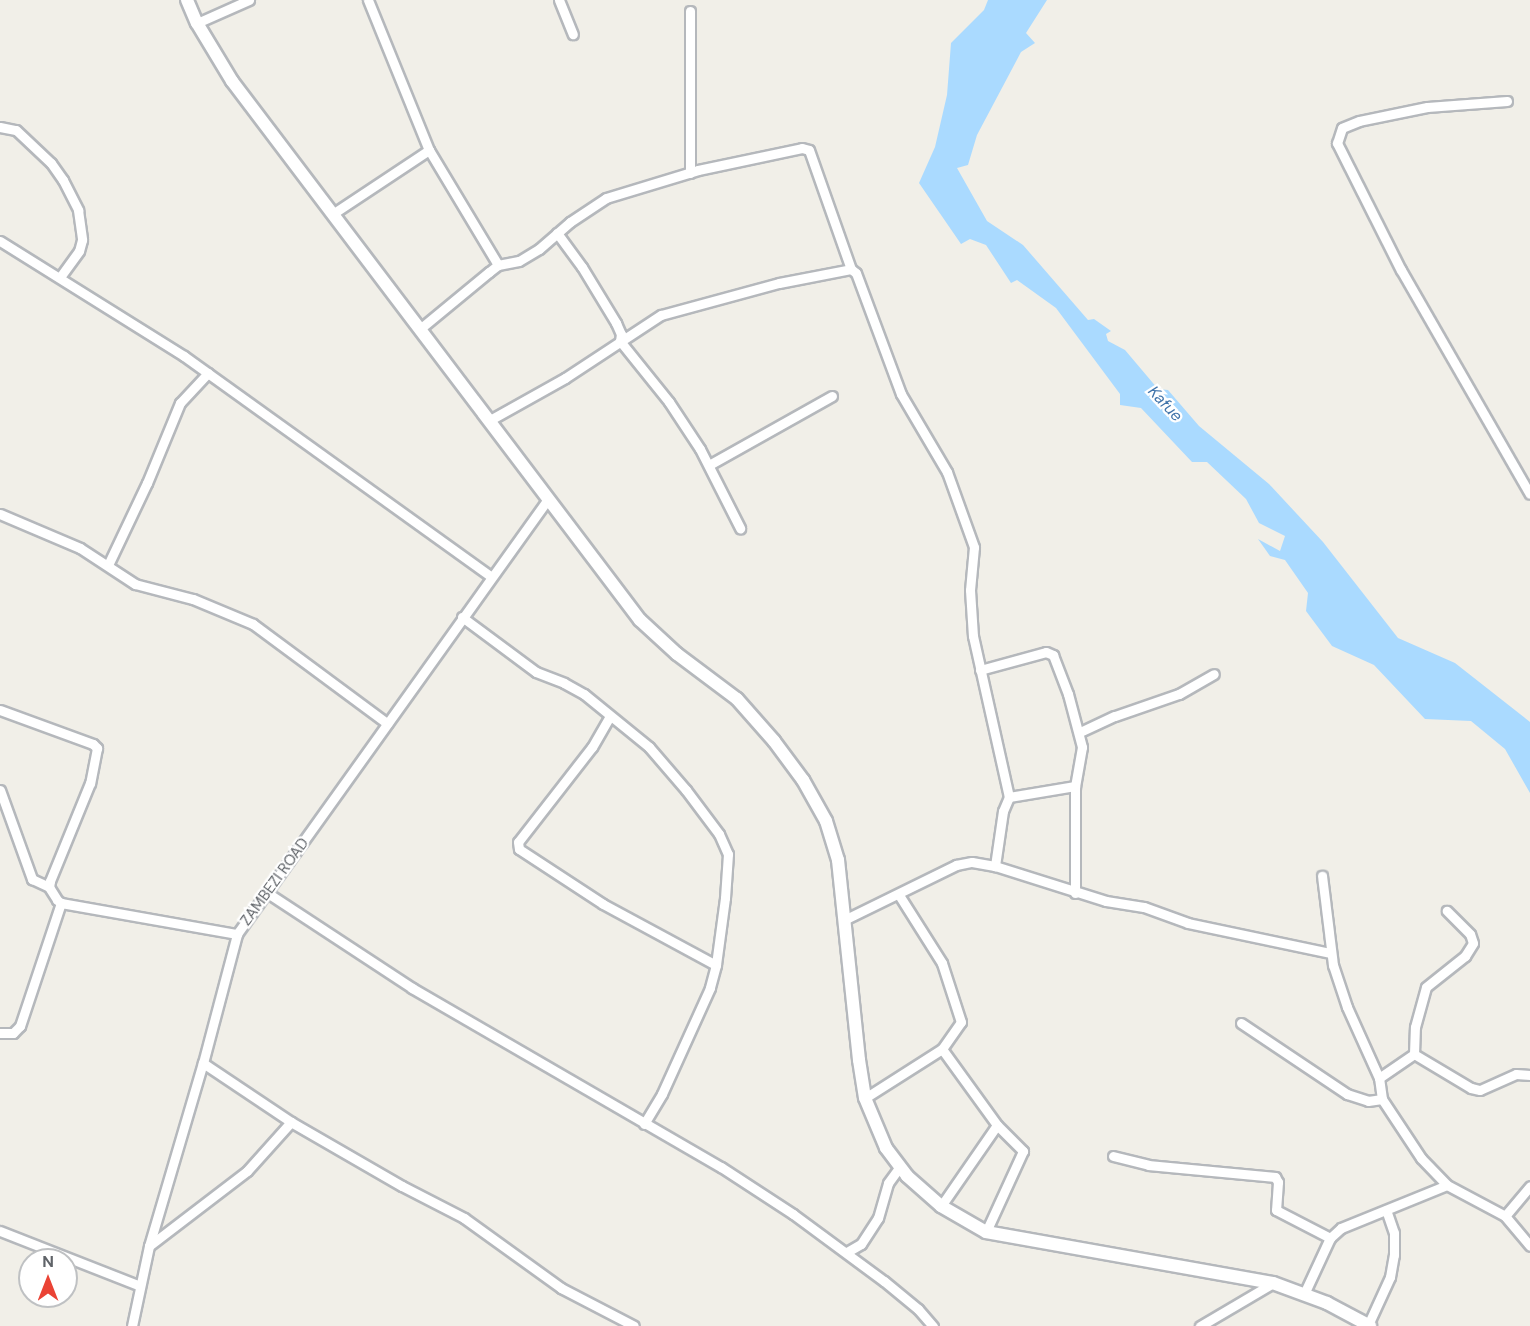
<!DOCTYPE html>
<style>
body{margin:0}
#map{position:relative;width:1530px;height:1326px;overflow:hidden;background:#f1efe8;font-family:"DM Sans",sans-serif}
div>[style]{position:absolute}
.water>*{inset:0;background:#aadaff}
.roads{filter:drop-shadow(2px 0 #b5b8bc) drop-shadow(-2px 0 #b5b8bc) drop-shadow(0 2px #b5b8bc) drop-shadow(0 -2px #b5b8bc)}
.minor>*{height:9px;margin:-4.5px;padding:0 4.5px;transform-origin:4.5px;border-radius:4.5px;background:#fff}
.tertiary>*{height:12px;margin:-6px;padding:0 6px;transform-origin:6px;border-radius:6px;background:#fff}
span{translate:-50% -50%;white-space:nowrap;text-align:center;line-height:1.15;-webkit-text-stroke:4.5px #fff;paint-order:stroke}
.street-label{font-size:15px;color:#5f6368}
.water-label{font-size:16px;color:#4174aa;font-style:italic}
.north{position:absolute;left:18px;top:1248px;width:60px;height:60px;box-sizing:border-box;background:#fff;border:2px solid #bfc1c3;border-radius:50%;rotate:0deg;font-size:16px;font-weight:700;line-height:24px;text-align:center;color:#5f6368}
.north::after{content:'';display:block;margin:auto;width:21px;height:27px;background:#ea4335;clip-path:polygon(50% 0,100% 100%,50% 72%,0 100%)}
</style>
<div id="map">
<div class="water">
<div style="clip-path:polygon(988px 0,1047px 0,1026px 33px,1035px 43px,1021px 52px,977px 135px,968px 165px,957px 168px,987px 221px,1023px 245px,1088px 320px,1094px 319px,1111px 331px,1106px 334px,1108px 341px,1125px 350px,1158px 389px,1168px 390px,1199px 426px,1269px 484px,1323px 542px,1398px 638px,1455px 663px,1530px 722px,1530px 793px,1505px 749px,1471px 721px,1425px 719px,1374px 665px,1332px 646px,1306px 611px,1308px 593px,1285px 560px,1270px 556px,1258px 539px,1280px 551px,1285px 536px,1259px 523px,1246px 499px,1207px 462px,1192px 462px,1141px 408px,1120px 405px,1120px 394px,1056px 308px,1017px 280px,1011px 283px,986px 245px,970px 239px,961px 244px,919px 183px,935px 147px,947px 95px,951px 43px,984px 10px)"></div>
</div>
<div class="roads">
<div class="minor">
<div style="left:368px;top:0;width:162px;rotate:67.9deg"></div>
<div style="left:429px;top:150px;width:134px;rotate:59deg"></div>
<div style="left:559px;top:0;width:37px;rotate:68deg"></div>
<div style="left:197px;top:23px;width:57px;rotate:-23.9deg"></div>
<div style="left:1507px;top:101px;width:80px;rotate:175.7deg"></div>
<div style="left:1427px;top:107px;width:69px;rotate:168.4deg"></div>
<div style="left:1359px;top:121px;width:18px;rotate:158deg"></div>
<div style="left:1342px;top:128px;width:16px;rotate:108deg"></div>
<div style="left:1337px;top:143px;width:142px;rotate:63.3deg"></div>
<div style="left:1401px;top:270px;width:258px;rotate:60.1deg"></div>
<div style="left:0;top:127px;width:16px;rotate:11deg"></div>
<div style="left:16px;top:130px;width:48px;rotate:43.3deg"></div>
<div style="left:51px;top:163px;width:21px;rotate:55deg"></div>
<div style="left:63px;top:180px;width:34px;rotate:63deg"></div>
<div style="left:78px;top:210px;width:30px;rotate:82deg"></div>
<div style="left:82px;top:240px;width:11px;rotate:105deg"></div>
<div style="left:79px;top:251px;width:32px;rotate:126deg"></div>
<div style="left:690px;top:173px;width:162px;rotate:-90deg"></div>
<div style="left:334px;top:213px;width:114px;rotate:-33.6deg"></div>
<div style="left:557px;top:233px;width:42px;rotate:53.7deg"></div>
<div style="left:582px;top:267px;width:66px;rotate:58.7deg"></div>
<div style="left:616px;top:323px;width:12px;rotate:66deg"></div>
<div style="left:621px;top:334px;width:7px;rotate:98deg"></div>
<div style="left:620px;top:341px;width:78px;rotate:51.2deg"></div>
<div style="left:669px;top:402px;width:56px;rotate:56.6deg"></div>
<div style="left:700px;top:449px;width:89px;rotate:63.1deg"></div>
<div style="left:0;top:241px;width:217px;rotate:32deg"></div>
<div style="left:184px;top:356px;width:378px;rotate:35.7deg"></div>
<div style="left:421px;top:328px;width:88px;rotate:-39.5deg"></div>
<div style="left:489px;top:272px;width:11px;rotate:-38deg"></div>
<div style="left:498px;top:265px;width:21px;rotate:-11deg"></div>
<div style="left:519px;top:261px;width:23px;rotate:-31deg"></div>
<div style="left:539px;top:249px;width:41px;rotate:-41.1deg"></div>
<div style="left:570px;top:222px;width:43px;rotate:-33.7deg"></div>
<div style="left:606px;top:198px;width:96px;rotate:-16.9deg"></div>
<div style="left:698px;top:170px;width:106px;rotate:-11.9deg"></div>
<div style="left:802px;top:148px;width:7px;rotate:16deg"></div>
<div style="left:809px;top:150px;width:126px;rotate:70.6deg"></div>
<div style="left:851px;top:269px;width:6px;rotate:39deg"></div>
<div style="left:856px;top:273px;width:129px;rotate:69.6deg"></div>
<div style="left:901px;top:394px;width:91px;rotate:59.5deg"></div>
<div style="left:947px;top:472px;width:80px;rotate:70.2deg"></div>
<div style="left:974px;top:547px;width:43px;rotate:95.3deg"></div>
<div style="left:970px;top:590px;width:46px;rotate:86.3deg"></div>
<div style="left:973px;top:636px;width:165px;rotate:77.4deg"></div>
<div style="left:1009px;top:797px;width:15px;rotate:113deg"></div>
<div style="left:1003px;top:811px;width:56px;rotate:98.3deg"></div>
<div style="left:490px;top:420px;width:86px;rotate:-29.2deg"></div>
<div style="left:565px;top:378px;width:115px;rotate:-33.3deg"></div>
<div style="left:661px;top:315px;width:122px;rotate:-15.2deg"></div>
<div style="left:779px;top:283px;width:73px;rotate:-11deg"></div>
<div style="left:709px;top:465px;width:141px;rotate:-29.3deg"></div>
<div style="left:0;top:514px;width:87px;rotate:23deg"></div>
<div style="left:80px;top:548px;width:66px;rotate:33.2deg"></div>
<div style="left:135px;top:584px;width:60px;rotate:14.5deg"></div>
<div style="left:193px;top:599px;width:65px;rotate:22.6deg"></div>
<div style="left:253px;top:624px;width:167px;rotate:36.5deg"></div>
<div style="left:108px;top:565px;width:91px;rotate:-64.6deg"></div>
<div style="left:147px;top:483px;width:87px;rotate:-67.6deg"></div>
<div style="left:180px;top:403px;width:41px;rotate:-47deg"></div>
<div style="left:462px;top:617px;width:92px;rotate:36.6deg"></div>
<div style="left:536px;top:672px;width:30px;rotate:21deg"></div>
<div style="left:564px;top:683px;width:23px;rotate:29deg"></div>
<div style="left:584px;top:694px;width:84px;rotate:39.2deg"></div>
<div style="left:649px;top:747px;width:57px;rotate:49.3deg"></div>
<div style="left:686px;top:790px;width:55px;rotate:53.1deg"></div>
<div style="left:719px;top:834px;width:22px;rotate:66deg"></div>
<div style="left:728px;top:854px;width:44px;rotate:93.9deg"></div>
<div style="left:725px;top:898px;width:68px;rotate:97.7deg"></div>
<div style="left:716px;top:965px;width:24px;rotate:105deg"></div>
<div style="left:710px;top:988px;width:116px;rotate:114.4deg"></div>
<div style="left:662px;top:1094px;width:35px;rotate:121deg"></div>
<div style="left:980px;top:670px;width:68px;rotate:-15.3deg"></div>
<div style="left:1046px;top:652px;width:8px;rotate:23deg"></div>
<div style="left:1053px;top:655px;width:42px;rotate:69deg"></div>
<div style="left:1068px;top:694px;width:55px;rotate:75.2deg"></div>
<div style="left:1082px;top:747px;width:40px;rotate:100deg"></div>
<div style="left:1075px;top:786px;width:107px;rotate:90deg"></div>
<div style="left:0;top:710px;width:99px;rotate:20.1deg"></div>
<div style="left:93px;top:744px;width:6px;rotate:45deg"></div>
<div style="left:97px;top:748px;width:36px;rotate:101deg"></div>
<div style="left:90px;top:783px;width:106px;rotate:112.2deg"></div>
<div style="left:50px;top:881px;width:6px;rotate:99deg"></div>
<div style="left:49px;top:887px;width:15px;rotate:58deg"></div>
<div style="left:57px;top:900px;width:5px;rotate:37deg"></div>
<div style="left:61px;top:903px;width:179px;rotate:10deg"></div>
<div style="left:610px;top:716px;width:36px;rotate:120deg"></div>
<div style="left:592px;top:747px;width:120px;rotate:127.9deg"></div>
<div style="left:518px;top:842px;width:7px;rotate:82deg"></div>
<div style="left:519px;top:849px;width:100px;rotate:33.2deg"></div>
<div style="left:603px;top:904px;width:128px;rotate:28.4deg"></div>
<div style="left:1080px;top:732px;width:38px;rotate:-25deg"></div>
<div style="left:1115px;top:716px;width:68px;rotate:-19deg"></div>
<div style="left:1179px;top:694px;width:40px;rotate:-29.7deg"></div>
<div style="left:0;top:790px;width:95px;rotate:70.2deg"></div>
<div style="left:32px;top:879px;width:19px;rotate:25deg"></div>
<div style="left:1009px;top:797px;width:67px;rotate:-9.5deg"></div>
<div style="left:266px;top:892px;width:175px;rotate:33.3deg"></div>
<div style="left:412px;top:988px;width:357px;rotate:30.1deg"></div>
<div style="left:721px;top:1167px;width:86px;rotate:33.1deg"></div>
<div style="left:793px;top:1214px;width:113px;rotate:36.4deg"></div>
<div style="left:884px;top:1281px;width:44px;rotate:39.5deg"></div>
<div style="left:918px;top:1309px;width:23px;rotate:49deg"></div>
<div style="left:846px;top:919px;width:123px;rotate:-26.1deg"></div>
<div style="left:956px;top:865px;width:16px;rotate:-11deg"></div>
<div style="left:972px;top:862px;width:23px;rotate:10deg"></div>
<div style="left:995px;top:866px;width:116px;rotate:17.5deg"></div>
<div style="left:1106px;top:901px;width:38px;rotate:9deg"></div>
<div style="left:1144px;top:907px;width:47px;rotate:20deg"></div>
<div style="left:1188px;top:923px;width:145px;rotate:11.9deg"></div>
<div style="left:1241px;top:1023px;width:128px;rotate:33.8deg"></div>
<div style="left:1347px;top:1094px;width:22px;rotate:18deg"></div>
<div style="left:1368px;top:1101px;width:14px;rotate:-8deg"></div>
<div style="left:0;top:1033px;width:13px"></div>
<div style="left:13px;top:1033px;width:10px;rotate:-45deg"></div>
<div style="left:20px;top:1026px;width:130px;rotate:-71.6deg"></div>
<div style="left:942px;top:1049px;width:94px;rotate:54.1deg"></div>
<div style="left:997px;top:1125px;width:37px;rotate:45deg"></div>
<div style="left:1023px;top:1151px;width:89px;rotate:114.6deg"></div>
<div style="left:1414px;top:1054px;width:27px;rotate:-88deg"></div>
<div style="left:1415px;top:1027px;width:41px;rotate:-74.6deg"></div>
<div style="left:1426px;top:987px;width:50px;rotate:-38.5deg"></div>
<div style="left:1465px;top:956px;width:15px;rotate:-58deg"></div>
<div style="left:1473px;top:943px;width:9px;rotate:-108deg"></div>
<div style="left:1470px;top:934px;width:33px;rotate:-135deg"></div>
<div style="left:203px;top:1063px;width:106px;rotate:33.8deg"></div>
<div style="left:291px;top:1122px;width:128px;rotate:30deg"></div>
<div style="left:402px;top:1186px;width:70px;rotate:27.3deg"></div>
<div style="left:464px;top:1218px;width:120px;rotate:35.8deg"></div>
<div style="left:561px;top:1288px;width:82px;rotate:27.5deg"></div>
<div style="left:1379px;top:1078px;width:42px;rotate:-34.4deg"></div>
<div style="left:1414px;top:1054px;width:66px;rotate:30.8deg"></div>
<div style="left:1471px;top:1088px;width:9px;rotate:13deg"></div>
<div style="left:1480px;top:1090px;width:39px;rotate:-24deg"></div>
<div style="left:1516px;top:1074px;width:14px;rotate:4deg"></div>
<div style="left:865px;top:1098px;width:91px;rotate:-32.5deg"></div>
<div style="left:942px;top:1049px;width:33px;rotate:-55deg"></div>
<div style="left:961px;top:1022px;width:62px;rotate:-107.9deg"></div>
<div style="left:942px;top:963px;width:80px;rotate:-122.3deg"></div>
<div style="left:1113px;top:1156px;width:36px;rotate:14deg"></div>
<div style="left:1148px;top:1165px;width:128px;rotate:5.4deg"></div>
<div style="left:1275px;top:1177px;width:6px;rotate:59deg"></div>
<div style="left:1278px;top:1182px;width:28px;rotate:94deg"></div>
<div style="left:1276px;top:1210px;width:61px;rotate:27.4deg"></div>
<div style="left:1447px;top:1185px;width:66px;rotate:28.1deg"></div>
<div style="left:1505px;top:1216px;width:39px;rotate:50deg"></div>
<div style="left:941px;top:1206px;width:98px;rotate:-55.3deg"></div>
<div style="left:1505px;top:1216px;width:39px;rotate:-50deg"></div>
<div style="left:0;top:1231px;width:150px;rotate:21.4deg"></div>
<div style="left:149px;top:1246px;width:123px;rotate:-37.4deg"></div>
<div style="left:247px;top:1171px;width:66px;rotate:-48.1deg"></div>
<div style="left:847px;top:1252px;width:16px;rotate:-30deg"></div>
<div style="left:861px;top:1244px;width:31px;rotate:-57deg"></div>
<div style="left:878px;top:1218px;width:36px;rotate:-74deg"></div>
<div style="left:888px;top:1183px;width:19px;rotate:-54deg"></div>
<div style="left:899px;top:1168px;width:4px;rotate:-104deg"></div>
<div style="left:1304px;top:1294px;width:62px;rotate:-65.1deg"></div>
<div style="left:1330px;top:1238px;width:15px;rotate:-42deg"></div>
<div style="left:1341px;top:1228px;width:114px;rotate:-22.1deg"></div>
<div style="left:1447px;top:1185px;width:37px;rotate:-134deg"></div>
<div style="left:1421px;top:1158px;width:71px;rotate:-123.5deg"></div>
<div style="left:1382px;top:1099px;width:21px;rotate:-98deg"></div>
<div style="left:1379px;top:1078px;width:78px;rotate:-114.3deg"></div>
<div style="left:1347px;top:1007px;width:44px;rotate:-108.4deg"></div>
<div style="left:1333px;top:965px;width:90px;rotate:-97deg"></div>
<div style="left:1368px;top:1325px;width:53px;rotate:-65.4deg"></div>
<div style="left:1390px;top:1277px;width:22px;rotate:-80deg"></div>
<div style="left:1394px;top:1255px;width:22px;rotate:-90deg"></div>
<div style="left:1394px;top:1233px;width:24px;rotate:-109deg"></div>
<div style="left:132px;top:1326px;width:82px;rotate:-78deg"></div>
<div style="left:149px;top:1246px;width:191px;rotate:-73.6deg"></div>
<div style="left:203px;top:1063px;width:133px;rotate:-75.2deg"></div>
<div style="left:237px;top:934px;width:535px;rotate:-54.44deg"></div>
<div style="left:1200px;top:1326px;width:85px;rotate:-30.5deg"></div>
</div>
<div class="tertiary">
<div style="left:187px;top:0;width:25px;rotate:67deg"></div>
<div style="left:197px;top:23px;width:68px;rotate:58.9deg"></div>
<div style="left:232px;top:81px;width:676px;rotate:52.88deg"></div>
<div style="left:640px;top:620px;width:50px;rotate:42.6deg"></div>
<div style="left:677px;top:654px;width:75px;rotate:36.9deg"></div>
<div style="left:737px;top:699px;width:56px;rotate:48.6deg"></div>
<div style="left:774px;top:741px;width:49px;rotate:53.4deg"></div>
<div style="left:803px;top:780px;width:47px;rotate:60.7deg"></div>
<div style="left:826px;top:821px;width:41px;rotate:72.9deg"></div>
<div style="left:838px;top:860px;width:201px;rotate:84deg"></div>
<div style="left:859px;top:1060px;width:38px;rotate:81deg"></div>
<div style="left:865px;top:1098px;width:54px;rotate:67.2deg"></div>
<div style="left:886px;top:1148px;width:35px;rotate:53deg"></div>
<div style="left:907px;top:1176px;width:45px;rotate:41.4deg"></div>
<div style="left:941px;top:1206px;width:52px;rotate:30deg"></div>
<div style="left:986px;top:1232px;width:291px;rotate:10.1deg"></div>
<div style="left:1273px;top:1283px;width:58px;rotate:20.3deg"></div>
<div style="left:1327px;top:1303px;width:49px;rotate:28.1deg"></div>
</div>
</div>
<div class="street-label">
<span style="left:275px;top:882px;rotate:-54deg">ZAMBEZI ROAD</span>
</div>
<div class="water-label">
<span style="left:1165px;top:404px;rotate:47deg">Kafue</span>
</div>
<div class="north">N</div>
</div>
